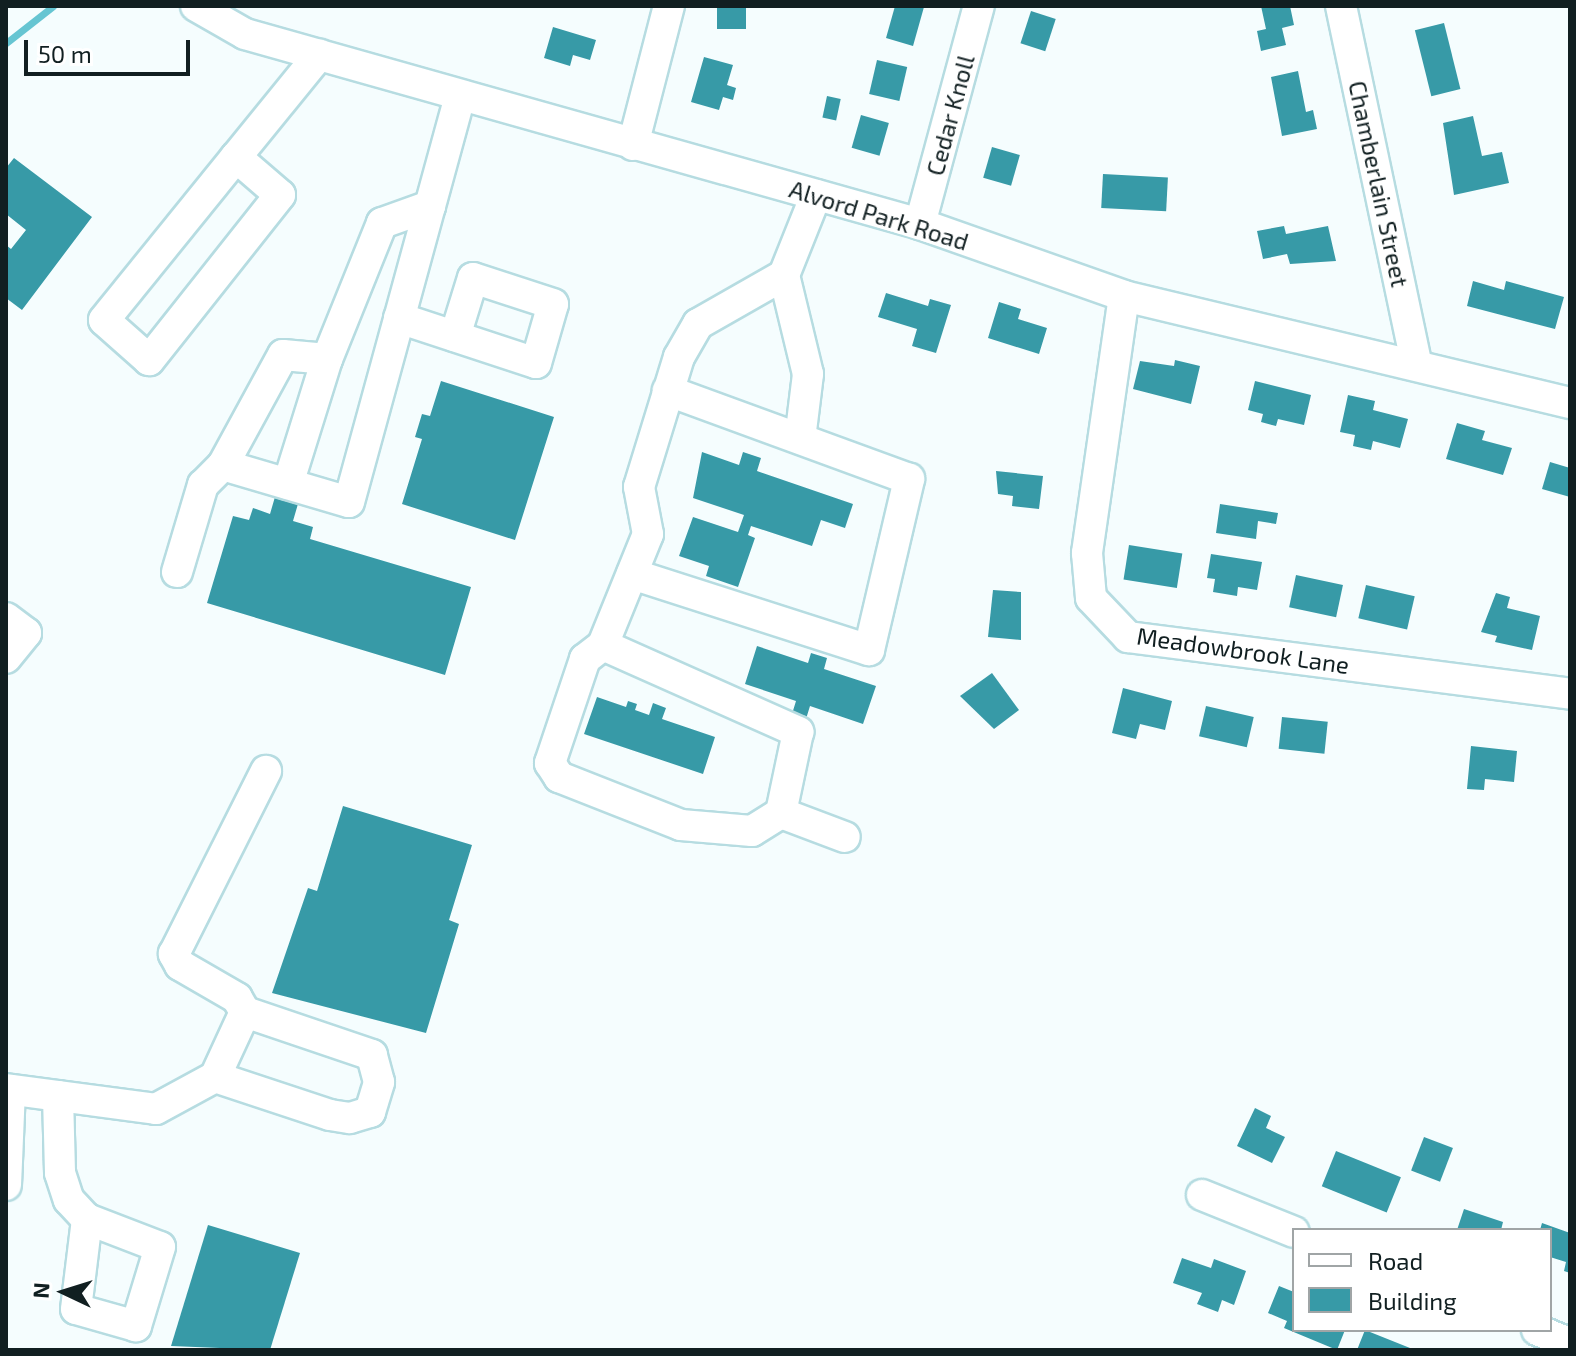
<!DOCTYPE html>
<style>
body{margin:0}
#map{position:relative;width:1576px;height:1356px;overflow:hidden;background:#f5fdfe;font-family:"Exo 2",sans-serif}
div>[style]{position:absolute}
.stream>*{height:7px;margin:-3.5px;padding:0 3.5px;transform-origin:3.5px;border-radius:3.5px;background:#66c5d2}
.building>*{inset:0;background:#379aa7;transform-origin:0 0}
.roads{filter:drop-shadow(2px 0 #b6dce1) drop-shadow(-2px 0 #b6dce1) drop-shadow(0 2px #b6dce1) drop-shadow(0 -2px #b6dce1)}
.minor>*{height:30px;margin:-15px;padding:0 15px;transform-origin:15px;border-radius:15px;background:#fff}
span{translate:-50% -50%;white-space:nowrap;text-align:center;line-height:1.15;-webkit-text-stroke:6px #fff;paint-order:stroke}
.street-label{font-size:24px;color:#111f21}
.frame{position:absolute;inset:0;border:8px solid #111f21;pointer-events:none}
.legend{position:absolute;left:1292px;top:1228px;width:260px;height:104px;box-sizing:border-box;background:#fff;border:2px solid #a0a5a6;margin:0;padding:10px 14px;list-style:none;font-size:24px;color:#111f21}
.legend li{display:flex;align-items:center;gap:16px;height:40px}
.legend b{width:40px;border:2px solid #a0a5a6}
.north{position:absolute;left:24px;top:1252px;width:80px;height:80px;-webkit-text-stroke:6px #fff;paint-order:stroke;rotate:274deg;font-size:22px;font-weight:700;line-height:32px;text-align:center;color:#111f21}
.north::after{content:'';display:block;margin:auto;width:28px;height:36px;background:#111f21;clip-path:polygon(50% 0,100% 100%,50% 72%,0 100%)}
.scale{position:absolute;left:24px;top:40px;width:166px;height:36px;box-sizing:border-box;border:4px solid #111f21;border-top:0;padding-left:10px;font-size:24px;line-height:28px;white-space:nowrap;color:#111f21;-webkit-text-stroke:6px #fff;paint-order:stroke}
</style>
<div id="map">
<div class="stream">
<div style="left:6px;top:43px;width:60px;rotate:-38.2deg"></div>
</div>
<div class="building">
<div style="left:717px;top:6px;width:29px;height:23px"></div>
<div style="clip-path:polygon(895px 6px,924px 7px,913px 46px,886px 38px)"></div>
<div style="clip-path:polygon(1261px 6px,1290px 6px,1294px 25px,1282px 28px,1286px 45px,1261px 51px,1257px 31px,1266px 29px)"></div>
<div style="left:1031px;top:11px;width:26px;height:34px;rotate:18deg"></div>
<div style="left:1444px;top:23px;width:68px;height:30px;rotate:76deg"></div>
<div style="clip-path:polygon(553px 27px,596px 40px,590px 60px,573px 55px,570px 66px,544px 58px)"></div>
<div style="clip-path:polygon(704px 57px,733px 65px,727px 85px,736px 88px,733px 100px,723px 97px,719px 110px,691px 102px)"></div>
<div style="left:877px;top:60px;width:31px;height:35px;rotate:13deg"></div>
<div style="clip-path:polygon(1298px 71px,1306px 112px,1313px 110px,1317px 129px,1282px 136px,1271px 77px)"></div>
<div style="left:827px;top:96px;width:14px;height:22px;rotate:12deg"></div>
<div style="left:861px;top:115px;width:29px;height:34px;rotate:16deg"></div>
<div style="clip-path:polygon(1473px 116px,1482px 156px,1502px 152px,1509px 183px,1454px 195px,1443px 123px)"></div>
<div style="left:992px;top:147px;width:29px;height:32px;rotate:16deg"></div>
<div style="clip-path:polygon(14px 158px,92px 217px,22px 310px,6px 298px,6px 245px,11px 249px,26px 230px,6px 214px,6px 168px)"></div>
<div style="left:1103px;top:174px;width:65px;height:34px;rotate:3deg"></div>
<div style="clip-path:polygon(1284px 226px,1286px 234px,1328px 226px,1336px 261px,1290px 264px,1287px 254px,1263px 259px,1257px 231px)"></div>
<div style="clip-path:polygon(1473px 281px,1504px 290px,1506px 281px,1564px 297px,1555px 329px,1467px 306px)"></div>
<div style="clip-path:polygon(886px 293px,928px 306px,930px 299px,951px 305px,936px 353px,912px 346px,917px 329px,878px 317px)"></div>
<div style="clip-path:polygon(999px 302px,1021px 309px,1018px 319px,1047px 328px,1039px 354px,988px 338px)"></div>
<div style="clip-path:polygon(1175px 360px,1200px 366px,1191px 404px,1133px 389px,1140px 361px,1174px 366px)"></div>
<div style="clip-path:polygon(441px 381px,554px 417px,515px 540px,402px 504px,422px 439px,415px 437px,422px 414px,430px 416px)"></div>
<div style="clip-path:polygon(1255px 381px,1311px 395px,1304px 425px,1278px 419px,1276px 426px,1261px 422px,1263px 414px,1248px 410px)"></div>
<div style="clip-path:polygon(1348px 395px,1375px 401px,1373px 410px,1408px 419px,1400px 448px,1373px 441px,1371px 450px,1353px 446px,1355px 435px,1340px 432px)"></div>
<div style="clip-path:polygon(1457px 423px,1485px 431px,1482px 440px,1512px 448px,1503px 475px,1446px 459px)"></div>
<div style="clip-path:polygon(702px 452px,739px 465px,743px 452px,761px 458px,757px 471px,853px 504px,845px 528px,821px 520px,812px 546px,751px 526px,748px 535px,755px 538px,738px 587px,706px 576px,709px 566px,679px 556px,693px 517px,738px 532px,744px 515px,693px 498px)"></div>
<div style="clip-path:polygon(1550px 462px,1570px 468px,1570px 497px,1542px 489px)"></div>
<div style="clip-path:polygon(996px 471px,1043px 476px,1039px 509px,1012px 506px,1013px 496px,998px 494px)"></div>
<div style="clip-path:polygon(277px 490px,300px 497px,293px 521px,313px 527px,310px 539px,471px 587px,445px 675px,207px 603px,233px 516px,249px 520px,253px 508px,270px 514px)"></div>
<div style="clip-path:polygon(1220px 504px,1278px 513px,1276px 524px,1258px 521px,1256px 539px,1216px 533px)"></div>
<div style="left:1129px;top:545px;width:54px;height:35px;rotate:9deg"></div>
<div style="clip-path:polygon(1211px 554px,1262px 562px,1257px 590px,1238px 587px,1237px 596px,1213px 592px,1215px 579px,1207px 578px)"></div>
<div style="left:1296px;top:575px;width:48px;height:33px;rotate:12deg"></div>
<div style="left:1366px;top:585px;width:50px;height:34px;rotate:13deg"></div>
<div style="clip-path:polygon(993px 590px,1021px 592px,1021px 640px,988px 637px)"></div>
<div style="clip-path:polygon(1496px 593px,1510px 597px,1507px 608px,1540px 616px,1532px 650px,1495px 642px,1497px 636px,1481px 632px)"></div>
<div style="clip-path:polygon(757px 646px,808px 663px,811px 653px,827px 658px,824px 669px,876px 686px,863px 724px,810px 706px,806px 719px,792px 714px,796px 701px,745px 684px)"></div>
<div style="clip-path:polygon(992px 673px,1019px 710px,994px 729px,960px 696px)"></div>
<div style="clip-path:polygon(1123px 688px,1172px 701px,1165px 730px,1140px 724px,1136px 739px,1112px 733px)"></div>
<div style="clip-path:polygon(597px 697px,626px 707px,628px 701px,637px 704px,635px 710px,649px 715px,653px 703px,666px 708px,662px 719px,715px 737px,703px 774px,584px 734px)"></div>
<div style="left:1206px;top:706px;width:49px;height:31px;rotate:13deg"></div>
<div style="left:1282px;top:717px;width:46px;height:32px;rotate:6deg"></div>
<div style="clip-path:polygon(1471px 746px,1517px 751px,1514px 782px,1485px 779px,1484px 790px,1467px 789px)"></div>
<div style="clip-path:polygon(343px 806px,472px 845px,449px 920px,459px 924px,426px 1033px,272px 993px,308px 888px,317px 891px)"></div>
<div style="clip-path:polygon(1255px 1108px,1271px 1116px,1266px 1128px,1285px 1137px,1272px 1163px,1237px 1146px)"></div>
<div style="left:1424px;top:1137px;width:31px;height:36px;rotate:21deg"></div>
<div style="left:1336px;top:1151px;width:70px;height:38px;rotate:22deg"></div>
<div style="clip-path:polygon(1464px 1209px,1503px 1222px,1501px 1230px,1457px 1230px)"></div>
<div style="clip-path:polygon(1542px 1223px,1570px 1233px,1570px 1273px,1564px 1271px,1566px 1262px,1550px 1257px,1550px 1230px,1540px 1230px)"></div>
<div style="clip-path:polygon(208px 1225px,300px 1253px,270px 1350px,171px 1346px)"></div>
<div style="clip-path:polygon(1182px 1258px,1211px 1268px,1214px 1259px,1246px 1271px,1234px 1305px,1222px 1300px,1218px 1312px,1197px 1304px,1202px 1293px,1173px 1283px)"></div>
<div style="clip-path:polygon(1279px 1286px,1294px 1292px,1294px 1330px,1345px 1330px,1337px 1350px,1284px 1328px,1287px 1321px,1268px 1313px)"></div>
<div style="clip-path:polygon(1365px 1330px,1415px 1350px,1357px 1350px)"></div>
</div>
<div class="roads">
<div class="minor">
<div style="left:196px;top:6px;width:56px;rotate:29.7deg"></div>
<div style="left:245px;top:34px;width:701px;rotate:15.72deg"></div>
<div style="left:920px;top:224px;width:216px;rotate:19.4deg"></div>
<div style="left:1124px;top:296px;width:459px;rotate:13.5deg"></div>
<div style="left:1341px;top:6px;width:365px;rotate:78.1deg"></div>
<div style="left:633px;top:145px;width:144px;rotate:-75.5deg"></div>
<div style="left:236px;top:157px;width:58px;rotate:40.8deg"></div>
<div style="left:280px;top:195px;width:211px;rotate:128.4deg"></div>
<div style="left:149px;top:360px;width:60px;rotate:-138.4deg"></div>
<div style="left:104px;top:320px;width:210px;rotate:-51deg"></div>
<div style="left:236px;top:157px;width:132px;rotate:-50.9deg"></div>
<div style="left:816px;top:195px;width:86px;rotate:111.8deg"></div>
<div style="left:784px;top:275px;width:99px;rotate:150.3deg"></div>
<div style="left:698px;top:324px;width:38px;rotate:120deg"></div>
<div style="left:679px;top:357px;width:136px;rotate:107.1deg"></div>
<div style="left:639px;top:487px;width:48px;rotate:79.2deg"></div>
<div style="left:648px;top:534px;width:120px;rotate:112.1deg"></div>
<div style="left:603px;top:645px;width:23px;rotate:142deg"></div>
<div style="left:585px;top:659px;width:110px;rotate:108.6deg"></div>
<div style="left:550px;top:763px;width:17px;rotate:57deg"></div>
<div style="left:559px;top:777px;width:131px;rotate:21.5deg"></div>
<div style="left:681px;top:825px;width:71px;rotate:4.8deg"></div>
<div style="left:752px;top:831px;width:34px;rotate:-32deg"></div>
<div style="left:781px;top:813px;width:68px;rotate:20.6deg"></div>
<div style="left:430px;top:206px;width:51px;rotate:160.5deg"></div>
<div style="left:382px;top:223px;width:147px;rotate:112deg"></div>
<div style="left:327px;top:359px;width:44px;rotate:-174.8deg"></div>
<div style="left:283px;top:355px;width:125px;rotate:118.6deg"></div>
<div style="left:223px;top:465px;width:131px;rotate:16.4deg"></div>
<div style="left:349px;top:502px;width:307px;rotate:-74.7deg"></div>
<div style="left:430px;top:206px;width:114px;rotate:-74.7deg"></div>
<div style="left:920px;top:224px;width:226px;rotate:-74.9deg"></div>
<div style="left:784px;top:275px;width:102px;rotate:76.4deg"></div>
<div style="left:808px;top:374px;width:65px;rotate:97deg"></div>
<div style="left:1124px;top:296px;width:260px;rotate:98.2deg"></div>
<div style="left:1087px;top:553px;width:45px;rotate:84.9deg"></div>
<div style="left:1091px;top:598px;width:54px;rotate:46.5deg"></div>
<div style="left:1128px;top:637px;width:446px;rotate:7.3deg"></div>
<div style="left:399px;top:318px;width:144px;rotate:18.2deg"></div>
<div style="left:536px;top:363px;width:61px;rotate:-73.9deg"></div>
<div style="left:553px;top:304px;width:84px;rotate:-162deg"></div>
<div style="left:473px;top:278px;width:61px;rotate:107.2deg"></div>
<div style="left:288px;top:484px;width:131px;rotate:-72.7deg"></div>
<div style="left:177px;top:572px;width:91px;rotate:-73.4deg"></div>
<div style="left:203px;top:485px;width:28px;rotate:-45deg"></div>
<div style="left:632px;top:574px;width:249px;rotate:17.8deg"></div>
<div style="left:869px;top:650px;width:176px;rotate:-76.8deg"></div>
<div style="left:909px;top:479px;width:257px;rotate:-159.9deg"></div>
<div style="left:6px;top:618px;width:25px;rotate:37deg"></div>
<div style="left:26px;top:633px;width:32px;rotate:129deg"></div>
<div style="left:603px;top:645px;width:214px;rotate:24deg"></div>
<div style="left:798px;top:732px;width:83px;rotate:101.9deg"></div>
<div style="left:215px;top:1077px;width:121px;rotate:18.3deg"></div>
<div style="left:330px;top:1115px;width:20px;rotate:9deg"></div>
<div style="left:350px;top:1118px;width:21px;rotate:-17deg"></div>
<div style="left:370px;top:1112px;width:31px;rotate:-73deg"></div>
<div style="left:379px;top:1082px;width:28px;rotate:-105deg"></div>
<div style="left:372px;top:1055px;width:134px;rotate:-161.3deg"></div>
<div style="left:6px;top:1089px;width:151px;rotate:7.6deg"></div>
<div style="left:156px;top:1109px;width:67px;rotate:-28.5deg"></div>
<div style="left:215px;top:1077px;width:72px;rotate:-65.2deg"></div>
<div style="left:245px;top:1012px;width:16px;rotate:-120deg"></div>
<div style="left:237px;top:998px;width:66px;rotate:-149.9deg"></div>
<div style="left:180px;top:965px;width:13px;rotate:-119deg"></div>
<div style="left:174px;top:954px;width:205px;rotate:-63.3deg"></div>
<div style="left:58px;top:1096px;width:77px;rotate:88.5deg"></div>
<div style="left:60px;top:1173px;width:28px;rotate:72deg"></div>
<div style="left:69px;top:1200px;width:26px;rotate:47deg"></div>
<div style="left:87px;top:1219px;width:78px;rotate:21deg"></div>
<div style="left:160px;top:1247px;width:83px;rotate:106.9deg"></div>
<div style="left:136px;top:1326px;width:62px;rotate:-164.2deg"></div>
<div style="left:76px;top:1309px;width:91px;rotate:-83deg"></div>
<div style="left:6px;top:1185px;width:95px;rotate:-87.6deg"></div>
<div style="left:1202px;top:1195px;width:99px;rotate:21.9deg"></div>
<div style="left:1537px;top:1330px;width:35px;rotate:22deg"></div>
</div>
</div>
<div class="street-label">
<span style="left:950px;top:115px;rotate:-75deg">Cedar Knoll</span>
<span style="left:1379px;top:184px;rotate:78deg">Chamberlain Street</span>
<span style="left:879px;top:215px;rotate:17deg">Alvord Park Road</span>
<span style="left:1243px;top:650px;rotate:8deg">Meadowbrook Lane</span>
</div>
<div class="frame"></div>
<ul class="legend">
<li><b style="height:10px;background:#fff"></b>Road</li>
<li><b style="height:22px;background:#379aa7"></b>Building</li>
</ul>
<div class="north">N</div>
<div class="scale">50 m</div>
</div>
